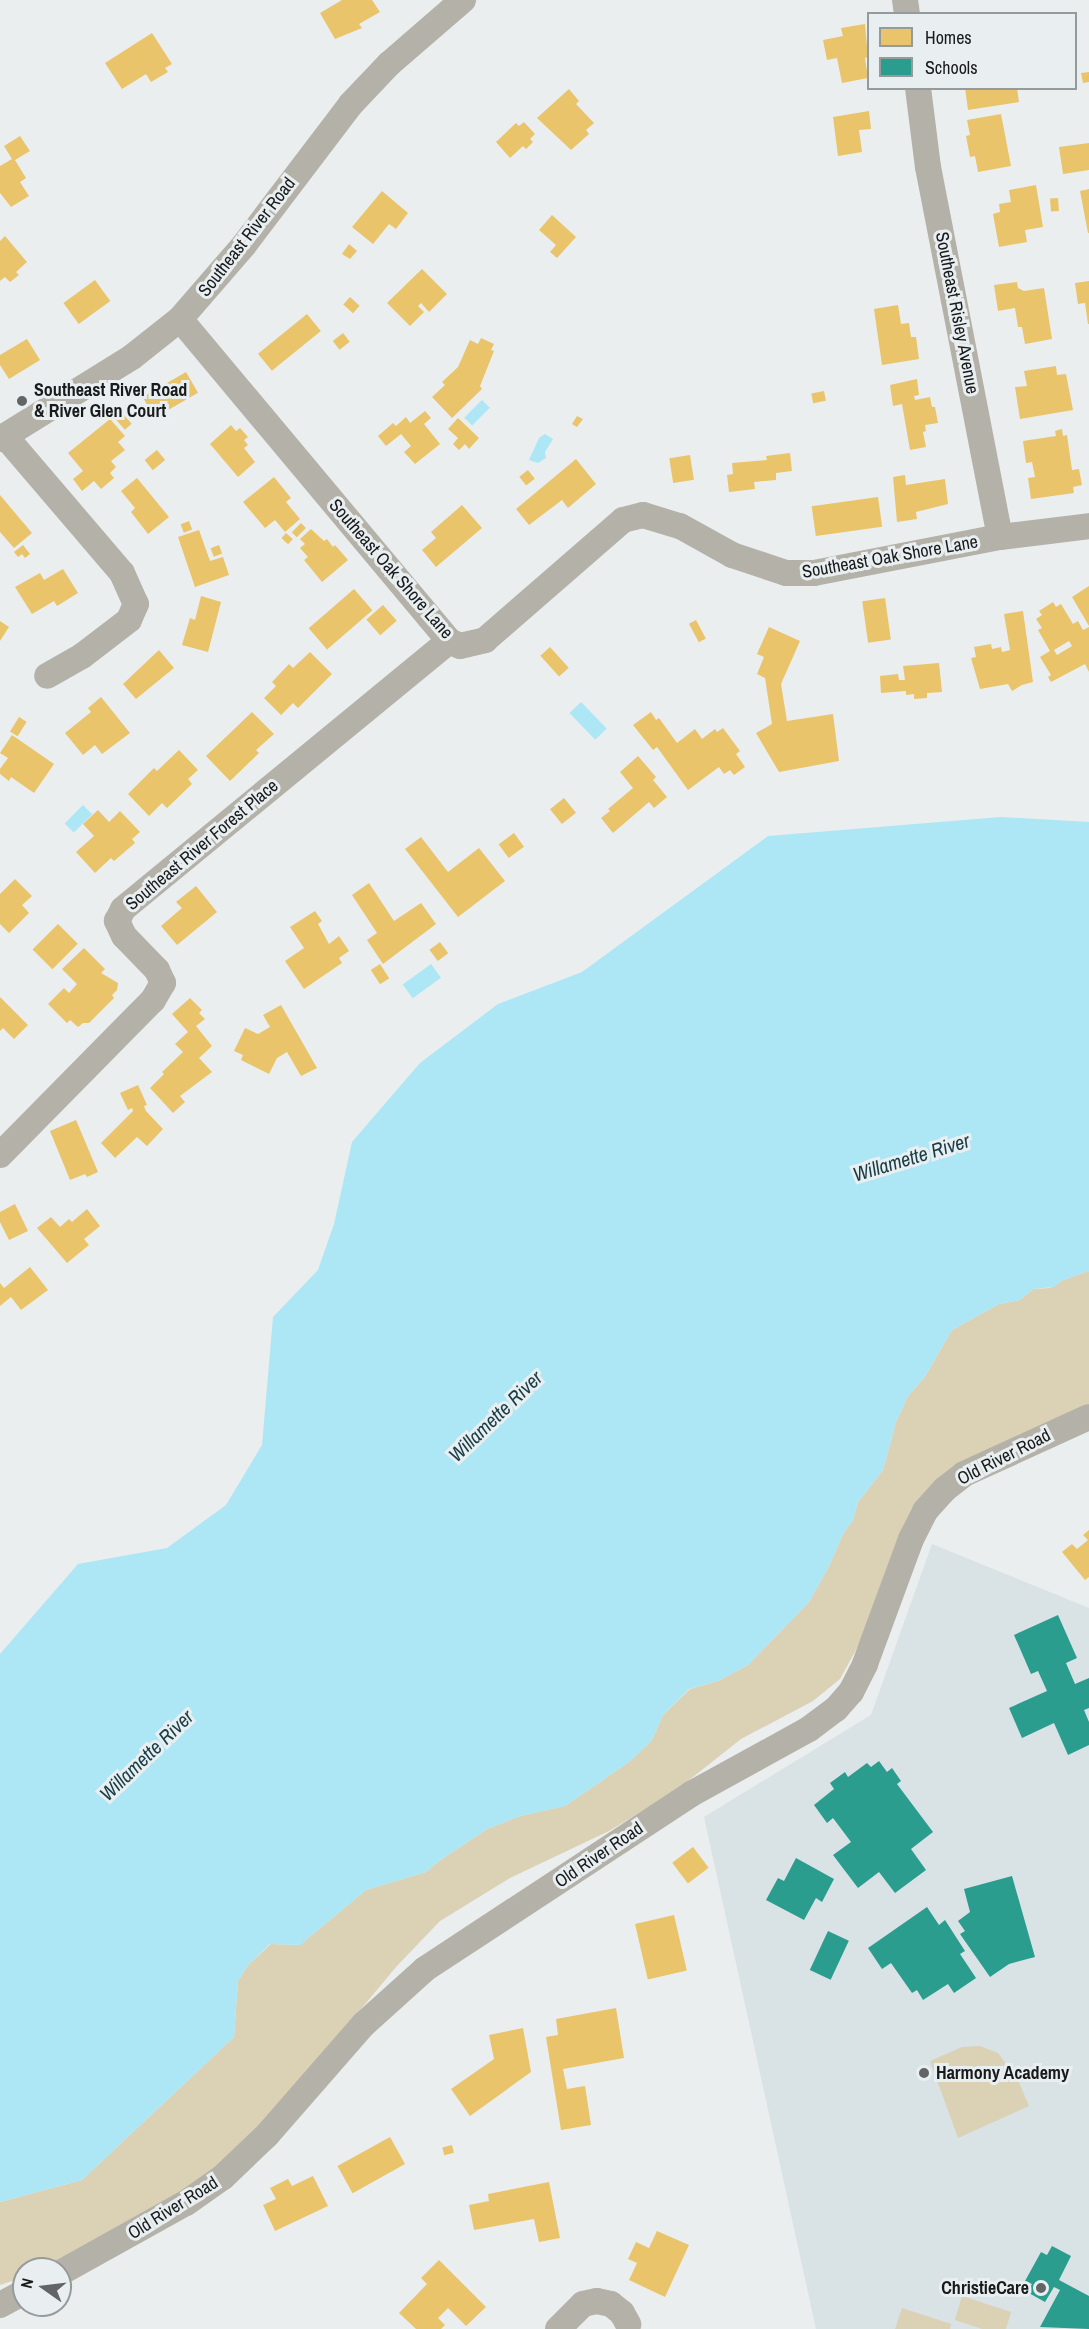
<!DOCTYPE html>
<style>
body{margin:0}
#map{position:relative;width:1089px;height:2329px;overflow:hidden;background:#ebeeef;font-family:"Archivo Narrow",sans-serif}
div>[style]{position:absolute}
.built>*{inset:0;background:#d9e2e5}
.green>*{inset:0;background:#dbd1b5}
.water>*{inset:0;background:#ade6f5;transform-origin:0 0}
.homes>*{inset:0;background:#e9c46a;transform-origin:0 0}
.schools>*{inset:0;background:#2a9d8f;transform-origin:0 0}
.minor>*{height:26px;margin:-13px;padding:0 13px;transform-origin:13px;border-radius:13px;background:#b4b2a8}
.dots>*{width:16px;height:16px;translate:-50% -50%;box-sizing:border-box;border:3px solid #e9eff1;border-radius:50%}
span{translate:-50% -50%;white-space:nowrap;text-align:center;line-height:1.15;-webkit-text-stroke:6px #e9eff1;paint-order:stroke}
.street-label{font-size:18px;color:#181a1b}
.poi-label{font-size:18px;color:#181a1b;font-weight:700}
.left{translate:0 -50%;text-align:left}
.right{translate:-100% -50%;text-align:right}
.water-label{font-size:20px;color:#183d47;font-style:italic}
.legend{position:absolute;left:867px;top:12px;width:210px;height:78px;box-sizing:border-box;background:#e9eff1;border:2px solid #959a9b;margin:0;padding:8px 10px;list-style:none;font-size:18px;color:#181a1b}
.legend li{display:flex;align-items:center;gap:12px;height:30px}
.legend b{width:30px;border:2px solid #959a9b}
.north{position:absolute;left:12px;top:2257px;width:60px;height:60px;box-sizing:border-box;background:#e9eff1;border:2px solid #959a9b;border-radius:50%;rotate:284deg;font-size:16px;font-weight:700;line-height:24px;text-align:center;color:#181a1b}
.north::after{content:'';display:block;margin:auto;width:21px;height:27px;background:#626465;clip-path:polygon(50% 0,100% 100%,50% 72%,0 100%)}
</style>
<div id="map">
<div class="built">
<div style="clip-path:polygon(932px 1544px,1089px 1608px,1089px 2329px,816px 2329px,704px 1817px,871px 1715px)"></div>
</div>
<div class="green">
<div style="clip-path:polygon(1089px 1271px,1089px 1408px,956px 1468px,840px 1679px,813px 1701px,741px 1739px,674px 1792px,609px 1831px,510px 1878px,440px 1921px,396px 1967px,293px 2091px,229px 2156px,173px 2200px,48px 2269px,24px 2269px,24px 2277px,0 2285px,0 2202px,82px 2180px,234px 2037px,238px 1981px,248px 1965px,271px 1944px,300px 1945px,366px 1890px,426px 1872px,439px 1861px,487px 1829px,520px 1816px,565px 1806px,629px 1762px,652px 1740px,663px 1715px,690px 1689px,718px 1681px,748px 1665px,809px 1602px,828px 1568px,844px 1532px,853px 1520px,858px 1502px,883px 1470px,896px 1422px,908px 1396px,924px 1378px,952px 1330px,999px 1304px,1020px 1300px,1033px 1289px,1050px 1288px,1063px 1280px)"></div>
<div style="clip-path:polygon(980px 2046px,998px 2053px,1018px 2080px,1029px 2106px,958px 2138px,930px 2061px,962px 2047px)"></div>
<div style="clip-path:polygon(962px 2296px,1011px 2312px,1006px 2329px,982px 2329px,955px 2320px)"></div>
<div style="clip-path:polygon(902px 2308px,951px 2324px,950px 2329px,895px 2329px)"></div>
</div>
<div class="water">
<div style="left:482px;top:400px;width:11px;height:25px;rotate:45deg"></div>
<div style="clip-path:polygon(545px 434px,553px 439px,545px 452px,546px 458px,538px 463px,529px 460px,539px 438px)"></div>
<div style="left:581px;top:702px;width:37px;height:16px;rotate:46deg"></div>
<div style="left:83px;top:805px;width:13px;height:26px;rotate:45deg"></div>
<div style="clip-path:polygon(1001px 817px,1089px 822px,1089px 1271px,1063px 1280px,1054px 1287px,1033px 1289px,1020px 1300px,999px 1304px,952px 1330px,924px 1378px,908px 1396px,896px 1422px,883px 1470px,858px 1502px,853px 1520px,844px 1532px,828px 1568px,809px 1602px,748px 1665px,718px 1681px,689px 1689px,663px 1715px,652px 1740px,629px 1762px,565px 1806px,520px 1816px,487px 1829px,439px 1861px,426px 1872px,366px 1890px,300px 1945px,270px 1944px,248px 1965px,238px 1981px,234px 2037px,82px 2180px,0 2202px,0 1654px,78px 1564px,167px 1548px,226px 1505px,262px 1445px,273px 1317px,318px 1270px,334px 1224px,352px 1142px,420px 1063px,498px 1004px,582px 972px,768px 836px)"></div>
<div style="left:431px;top:964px;width:17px;height:35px;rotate:54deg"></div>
</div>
<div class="homes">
<div style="clip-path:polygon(342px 0,372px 0,380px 12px,359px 24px,362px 28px,335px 39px,320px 13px)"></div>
<div style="clip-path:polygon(865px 24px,868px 57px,865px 58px,868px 78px,842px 83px,837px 58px,827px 60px,823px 40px,843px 36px,841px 28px)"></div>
<div style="clip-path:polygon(152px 33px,172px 64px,165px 68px,168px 72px,151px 82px,146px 74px,122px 89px,105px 63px)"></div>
<div style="clip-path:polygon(1089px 72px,1089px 82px,1083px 83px,1081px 73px)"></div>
<div style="clip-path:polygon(965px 88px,1017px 88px,1019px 102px,968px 110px)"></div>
<div style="clip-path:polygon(569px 89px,579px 101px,576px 104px,594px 123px,586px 130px,589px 134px,571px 150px,537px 118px)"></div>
<div style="clip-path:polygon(869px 111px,871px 129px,859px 130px,862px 152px,838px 156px,833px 117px)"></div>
<div style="clip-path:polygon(1001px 114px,1011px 166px,978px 172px,975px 156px,970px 157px,966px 136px,970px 135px,967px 120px)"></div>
<div style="clip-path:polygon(524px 122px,535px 134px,530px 139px,533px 142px,526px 149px,523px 146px,510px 158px,496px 142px,516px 123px,519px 126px)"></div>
<div style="clip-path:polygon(20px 136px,30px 151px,15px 160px,26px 178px,20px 182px,29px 196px,11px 207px,0 193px,0 166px,12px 159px,4px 146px)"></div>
<div style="clip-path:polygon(1089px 143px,1089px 170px,1063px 174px,1059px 147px)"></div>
<div style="clip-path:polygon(1036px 185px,1043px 227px,1025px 230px,1027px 242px,999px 247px,993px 214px,1000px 212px,999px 204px,1011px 202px,1009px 190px)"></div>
<div style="clip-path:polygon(1089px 189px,1089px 233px,1088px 233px,1080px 191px)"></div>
<div style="clip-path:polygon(382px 191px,408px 213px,396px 229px,389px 224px,373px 244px,352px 227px)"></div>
<div style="left:1058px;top:198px;width:13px;height:8px;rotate:86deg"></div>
<div style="clip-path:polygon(552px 215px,576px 237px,557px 258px,550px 252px,556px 245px,539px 230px)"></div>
<div style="clip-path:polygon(5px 236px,27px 262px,16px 272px,19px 275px,10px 282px,5px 277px,0 281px,0 241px)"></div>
<div style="clip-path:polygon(349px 244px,357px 251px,350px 259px,342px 254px)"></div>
<div style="clip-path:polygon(422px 269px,447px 294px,429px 312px,421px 303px,418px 306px,424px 312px,410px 326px,387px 303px)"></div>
<div style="left:95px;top:280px;width:26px;height:39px;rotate:54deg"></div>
<div style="clip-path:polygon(1089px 281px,1089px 324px,1088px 324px,1085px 303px,1078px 304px,1075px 283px)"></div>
<div style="clip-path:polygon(1017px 282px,1018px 288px,1024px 291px,1044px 288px,1052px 339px,1025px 344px,1022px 327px,1018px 327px,1015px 308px,998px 311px,994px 285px)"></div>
<div style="left:350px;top:297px;width:13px;height:10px;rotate:42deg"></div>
<div style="clip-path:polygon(898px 305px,901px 324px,909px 323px,911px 337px,916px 337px,919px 359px,882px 365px,874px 309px)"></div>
<div style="left:307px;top:314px;width:22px;height:63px;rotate:51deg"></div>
<div style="left:343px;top:333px;width:11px;height:13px;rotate:52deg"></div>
<div style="clip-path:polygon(481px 338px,494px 344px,491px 350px,494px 351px,480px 386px,482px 389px,452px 418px,432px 397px,445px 385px,442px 382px,458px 367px,470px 340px,478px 344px)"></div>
<div style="clip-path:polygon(27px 339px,40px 360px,9px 379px,0 365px,0 355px)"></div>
<div style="clip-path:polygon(1056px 366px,1057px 375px,1066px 374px,1073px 410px,1020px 419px,1015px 387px,1027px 386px,1024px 371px)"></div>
<div style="left:186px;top:372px;width:24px;height:50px;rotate:60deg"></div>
<div style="clip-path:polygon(917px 379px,919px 395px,914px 396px,915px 400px,930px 397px,932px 407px,935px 407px,938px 423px,925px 425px,926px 431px,923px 432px,926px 447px,910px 450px,902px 404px,893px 406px,890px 385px)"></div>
<div style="left:824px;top:391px;width:10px;height:13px;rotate:79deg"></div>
<div style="clip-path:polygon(425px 411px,431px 418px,424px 424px,440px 444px,415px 464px,404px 452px,411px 446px,401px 434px,386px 446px,378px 436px,393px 423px,396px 426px,406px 417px,410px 423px)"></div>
<div style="left:123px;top:414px;width:13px;height:9px;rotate:48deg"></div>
<div style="clip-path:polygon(577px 416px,583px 419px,577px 427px,572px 424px)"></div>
<div style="clip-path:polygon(458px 418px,479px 438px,469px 449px,465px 444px,459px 450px,453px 444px,458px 438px,448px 429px)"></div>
<div style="clip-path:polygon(110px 419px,125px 436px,118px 442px,125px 450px,111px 461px,116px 467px,110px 473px,114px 478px,101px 489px,94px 481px,82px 491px,73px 479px,83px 471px,68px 453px)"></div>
<div style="clip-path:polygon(231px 425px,236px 431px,240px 428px,248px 437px,244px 440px,248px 445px,244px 448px,255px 462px,238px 477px,210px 444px)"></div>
<div style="clip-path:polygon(1062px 429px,1063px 436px,1067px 435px,1072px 470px,1079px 469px,1082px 485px,1073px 487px,1074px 493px,1031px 499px,1028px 478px,1035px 477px,1032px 462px,1026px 463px,1023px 441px,1056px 436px,1055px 431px)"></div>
<div style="left:157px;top:450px;width:13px;height:16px;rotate:51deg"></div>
<div style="clip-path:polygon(790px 453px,792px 471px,776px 473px,776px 480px,754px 482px,755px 489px,729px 492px,727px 475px,733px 474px,732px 463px,767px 460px,766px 456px)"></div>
<div style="left:690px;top:455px;width:25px;height:21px;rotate:81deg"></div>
<div style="clip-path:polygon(576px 459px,596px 484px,568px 508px,562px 500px,529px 525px,516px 509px)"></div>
<div style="left:528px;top:470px;width:11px;height:11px;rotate:52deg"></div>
<div style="clip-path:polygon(905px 475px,906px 485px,945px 479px,948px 504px,916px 512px,917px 519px,897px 522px,893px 477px)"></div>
<div style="clip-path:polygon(274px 477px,291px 498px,286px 502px,300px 519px,285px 532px,275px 520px,265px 528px,243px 502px)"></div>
<div style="clip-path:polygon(137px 478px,169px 517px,148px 534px,131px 512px,135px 508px,121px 491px)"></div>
<div style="clip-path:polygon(0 495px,32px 533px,14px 548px,0 532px)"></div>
<div style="left:878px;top:497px;width:30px;height:67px;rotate:82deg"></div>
<div style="clip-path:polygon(462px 505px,482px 528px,436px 567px,422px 550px,436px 538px,431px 532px)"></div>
<div style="left:189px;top:521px;width:9px;height:9px;rotate:69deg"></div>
<div style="left:301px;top:523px;width:7px;height:13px;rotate:45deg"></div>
<div style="clip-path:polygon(311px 529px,324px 541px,327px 539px,333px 547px,335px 545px,348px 560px,322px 582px,304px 560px,308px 557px,300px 548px,305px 544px,300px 539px)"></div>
<div style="clip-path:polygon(199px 530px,210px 561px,223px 557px,229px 575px,195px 587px,178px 537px)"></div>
<div style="left:286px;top:533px;width:9px;height:7px;rotate:41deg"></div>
<div style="clip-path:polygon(23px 545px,30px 554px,25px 558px,22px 554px,18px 557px,14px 552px)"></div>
<div style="left:219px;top:545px;width:9px;height:9px;rotate:69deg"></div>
<div style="clip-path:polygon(63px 569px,78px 593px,57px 606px,54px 601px,32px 614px,15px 587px,40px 573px,44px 580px)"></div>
<div style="clip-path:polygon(1089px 586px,1089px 626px,1072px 597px)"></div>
<div style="left:354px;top:589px;width:28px;height:60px;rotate:49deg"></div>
<div style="clip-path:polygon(201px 596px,221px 602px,208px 652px,182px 645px,190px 618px,195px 620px)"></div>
<div style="left:885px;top:598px;width:42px;height:23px;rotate:82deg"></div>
<div style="clip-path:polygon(evenodd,1053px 602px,1056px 607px,1061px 604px,1073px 624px,1078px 621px,1083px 630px,1089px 627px,1089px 672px,1085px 664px,1051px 682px,1048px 677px,1051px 675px,1040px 657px,1050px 651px,1038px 630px,1042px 628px,1036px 619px,1042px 615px,1039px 611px,1053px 602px,1069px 641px,1072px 646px,1057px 655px,1054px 650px,1069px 641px)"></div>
<div style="left:383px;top:605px;width:21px;height:22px;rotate:49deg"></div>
<div style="clip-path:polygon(1023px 611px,1033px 682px,1022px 685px,1012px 691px,1008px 684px,980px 689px,971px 658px,976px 657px,974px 647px,991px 644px,992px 649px,1001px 647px,1002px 652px,1010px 650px,1004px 614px)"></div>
<div style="left:696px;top:620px;width:21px;height:8px;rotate:62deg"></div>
<div style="clip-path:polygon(0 621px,9px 627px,0 641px)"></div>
<div style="clip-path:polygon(769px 627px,800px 641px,781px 684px,787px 721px,833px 714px,839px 761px,779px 772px,756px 733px,772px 724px,765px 678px,757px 674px,764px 657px,757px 654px)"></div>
<div style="left:550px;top:647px;width:28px;height:13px;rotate:48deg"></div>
<div style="clip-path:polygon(159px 650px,174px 668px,136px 699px,123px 684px)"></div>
<div style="clip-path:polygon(310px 652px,332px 674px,298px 708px,293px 703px,281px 715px,264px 698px,276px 686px,272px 682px,289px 664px,293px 668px)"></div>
<div style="clip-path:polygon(939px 663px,942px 692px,927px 693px,927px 698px,914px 699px,914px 694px,906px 695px,906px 691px,881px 693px,880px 676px,898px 674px,899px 680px,905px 680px,903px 666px)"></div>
<div style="clip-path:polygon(101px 697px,130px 733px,102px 754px,95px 745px,83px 755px,65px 733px,91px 712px,88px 708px)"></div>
<div style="clip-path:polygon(252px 712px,274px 734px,256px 750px,259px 753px,230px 781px,206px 756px)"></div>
<div style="clip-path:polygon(651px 712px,656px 720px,659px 718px,677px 743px,695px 729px,702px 739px,715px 729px,717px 732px,723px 728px,740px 751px,736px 754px,745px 767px,734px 775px,730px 770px,724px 774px,719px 767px,688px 790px,657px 747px,653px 750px,633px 725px)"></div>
<div style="left:19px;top:717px;width:9px;height:17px;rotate:32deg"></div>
<div style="clip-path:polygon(12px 735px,54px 764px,34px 793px,11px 777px,9px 781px,0 774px,0 769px,8px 758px,0 753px)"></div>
<div style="clip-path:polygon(179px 750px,198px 770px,188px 779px,192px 784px,167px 808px,162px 803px,149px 816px,128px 794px,154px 768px,157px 771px)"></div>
<div style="clip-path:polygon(638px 756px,656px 777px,653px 780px,667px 797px,654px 808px,649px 802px,613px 833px,601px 818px,610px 811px,608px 809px,633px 788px,620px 772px)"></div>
<div style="left:564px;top:798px;width:19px;height:18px;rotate:51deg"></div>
<div style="clip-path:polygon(98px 810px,109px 822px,120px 811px,140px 832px,132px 839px,135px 843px,114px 861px,111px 858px,95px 873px,76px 852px,94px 836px,83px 824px)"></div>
<div style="left:514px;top:833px;width:17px;height:19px;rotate:54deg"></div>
<div style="clip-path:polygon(421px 837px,448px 872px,479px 848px,505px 881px,458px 917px,405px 849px)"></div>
<div style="clip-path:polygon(15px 879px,32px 896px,22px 905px,29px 913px,9px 933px,0 924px,0 894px)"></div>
<div style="clip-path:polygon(369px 883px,394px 921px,421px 903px,436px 924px,383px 964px,367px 940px,377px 933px,352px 895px)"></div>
<div style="clip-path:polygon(196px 886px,217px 912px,177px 945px,161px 926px,182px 908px,176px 902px)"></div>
<div style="clip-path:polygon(315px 911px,322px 921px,318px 924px,329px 944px,339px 936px,349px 951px,339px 958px,342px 963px,304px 989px,285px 961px,304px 948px,290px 927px)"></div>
<div style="left:58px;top:924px;width:28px;height:36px;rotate:45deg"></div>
<div style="left:440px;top:942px;width:14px;height:13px;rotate:54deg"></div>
<div style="clip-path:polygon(84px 948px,105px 969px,101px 973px,118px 983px,117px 990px,112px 995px,114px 998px,89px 1023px,83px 1023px,78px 1027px,70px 1020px,67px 1023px,48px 1004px,64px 988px,69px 993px,77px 984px,62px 969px)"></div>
<div style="left:380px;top:964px;width:17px;height:11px;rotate:57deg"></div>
<div style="clip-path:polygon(0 997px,28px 1025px,14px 1039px,3px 1028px,0 1031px)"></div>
<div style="clip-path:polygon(190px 998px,202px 1010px,199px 1013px,205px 1019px,196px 1026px,212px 1046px,199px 1058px,212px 1072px,180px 1096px,185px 1102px,173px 1113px,150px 1088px,164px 1074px,162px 1072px,183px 1052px,175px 1044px,188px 1032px,172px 1014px)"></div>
<div style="clip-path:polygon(281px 1005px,317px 1068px,301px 1076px,287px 1052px,277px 1058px,269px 1074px,241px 1060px,243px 1055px,234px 1051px,245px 1028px,258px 1034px,270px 1027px,263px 1015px)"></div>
<div style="clip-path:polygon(138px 1085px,147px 1105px,144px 1106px,146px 1111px,163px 1129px,147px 1146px,137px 1137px,115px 1158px,101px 1143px,133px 1111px,132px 1108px,128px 1110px,120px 1093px)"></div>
<div style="clip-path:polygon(76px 1120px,98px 1172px,87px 1177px,85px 1174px,70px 1180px,50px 1131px)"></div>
<div style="clip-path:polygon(15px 1204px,28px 1231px,9px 1240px,0 1222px,0 1212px)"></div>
<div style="clip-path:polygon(87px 1209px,100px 1226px,84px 1239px,89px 1245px,67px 1263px,37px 1228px,51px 1217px,60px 1227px,69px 1219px,72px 1222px)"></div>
<div style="clip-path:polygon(30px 1267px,48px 1290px,21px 1310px,11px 1297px,0 1306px,0 1283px,4px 1288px)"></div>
<div style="clip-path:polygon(1089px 1530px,1089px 1577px,1085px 1580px,1062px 1552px,1072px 1544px,1077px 1549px,1088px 1540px,1083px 1535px)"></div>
<div style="left:693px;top:1847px;width:26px;height:26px;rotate:53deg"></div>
<div style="left:674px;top:1915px;width:57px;height:40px;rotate:77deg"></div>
<div style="clip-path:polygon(616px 2008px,624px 2058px,563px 2069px,567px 2089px,585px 2086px,591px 2125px,561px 2130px,546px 2037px,558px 2035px,556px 2019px)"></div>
<div style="clip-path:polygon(523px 2028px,531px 2072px,470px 2116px,451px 2089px,494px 2059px,489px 2035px)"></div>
<div style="left:390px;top:2137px;width:31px;height:60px;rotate:61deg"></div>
<div style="left:452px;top:2145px;width:8px;height:10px;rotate:76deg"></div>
<div style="clip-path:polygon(313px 2176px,328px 2206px,275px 2231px,263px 2205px,276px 2199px,270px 2188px,288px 2179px,292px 2186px)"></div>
<div style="clip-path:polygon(549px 2182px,560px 2238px,539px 2242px,534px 2219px,474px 2230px,469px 2205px,489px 2201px,488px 2194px)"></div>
<div style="clip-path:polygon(657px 2231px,689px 2245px,665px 2297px,629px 2280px,637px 2263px,628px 2259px,636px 2242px,649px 2248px)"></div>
<div style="clip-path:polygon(439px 2260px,486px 2307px,466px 2326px,448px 2308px,438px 2318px,445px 2325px,441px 2329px,416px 2329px,399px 2313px,427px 2284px,421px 2278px)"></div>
</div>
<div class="schools">
<div style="clip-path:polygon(1058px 1615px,1077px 1658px,1066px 1663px,1075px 1684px,1089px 1678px,1089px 1708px,1084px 1710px,1089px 1722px,1089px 1745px,1068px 1755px,1054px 1723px,1022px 1738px,1009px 1708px,1047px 1691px,1038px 1671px,1031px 1674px,1014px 1635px)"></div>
<div style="clip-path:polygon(879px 1761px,887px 1772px,892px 1768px,901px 1781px,897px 1784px,933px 1832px,911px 1849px,926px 1870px,895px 1893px,879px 1872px,858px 1888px,833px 1855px,851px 1842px,833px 1818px,827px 1823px,814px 1805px,834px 1789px,830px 1783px,845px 1772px,848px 1777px,867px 1763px,871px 1767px)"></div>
<div style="clip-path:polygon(796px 1858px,834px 1879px,822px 1902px,816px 1898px,804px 1920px,766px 1900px,778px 1878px,784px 1881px)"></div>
<div style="clip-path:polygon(1012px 1876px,1035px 1957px,1009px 1964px,990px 1977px,960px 1934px,965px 1931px,958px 1921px,970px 1912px,964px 1889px)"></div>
<div style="clip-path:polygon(927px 1907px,939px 1925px,945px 1920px,965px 1951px,960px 1954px,976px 1978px,954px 1993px,948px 1984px,923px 2000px,917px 1990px,912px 1993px,891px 1963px,882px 1969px,868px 1948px)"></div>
<div style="left:828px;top:1931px;width:23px;height:43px;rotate:25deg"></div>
<div style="clip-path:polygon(1052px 2246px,1071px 2256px,1059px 2280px,1089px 2296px,1089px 2329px,1040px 2327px,1060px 2290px,1054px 2287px,1045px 2302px,1027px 2292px,1032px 2284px,1025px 2281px,1041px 2252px,1047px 2255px)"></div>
</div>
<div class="minor">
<div style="left:905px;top:0;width:14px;rotate:82deg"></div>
<div style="left:918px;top:88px;width:80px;rotate:82.8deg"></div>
<div style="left:928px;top:167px;width:377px;rotate:79deg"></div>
<div style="left:180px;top:319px;width:420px;rotate:50.1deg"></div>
<div style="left:449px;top:641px;width:12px;rotate:24deg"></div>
<div style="left:460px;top:646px;width:26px;rotate:-13deg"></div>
<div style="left:485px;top:640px;width:183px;rotate:-41deg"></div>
<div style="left:623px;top:520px;width:21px;rotate:-14deg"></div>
<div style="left:643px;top:515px;width:39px;rotate:17deg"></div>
<div style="left:680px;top:526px;width:60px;rotate:29.1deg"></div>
<div style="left:732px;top:555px;width:57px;rotate:18.4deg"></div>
<div style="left:786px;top:573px;width:28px"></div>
<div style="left:814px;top:573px;width:189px;rotate:-11deg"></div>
<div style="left:1000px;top:537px;width:90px;rotate:-7deg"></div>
<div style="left:5px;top:436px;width:180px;rotate:49.5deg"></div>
<div style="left:122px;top:573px;width:34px;rotate:66deg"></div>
<div style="left:136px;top:604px;width:17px;rotate:114deg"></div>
<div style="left:129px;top:620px;width:59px;rotate:142.5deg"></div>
<div style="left:82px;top:656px;width:40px;rotate:150.3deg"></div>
<div style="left:0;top:439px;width:155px;rotate:-31.8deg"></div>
<div style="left:132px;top:357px;width:61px;rotate:-38.4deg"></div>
<div style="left:180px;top:319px;width:98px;rotate:-49.1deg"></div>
<div style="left:244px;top:245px;width:177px;rotate:-52.8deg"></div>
<div style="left:351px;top:104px;width:55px;rotate:-46.5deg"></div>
<div style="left:389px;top:64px;width:98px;rotate:-40.9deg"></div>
<div style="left:0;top:1155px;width:218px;rotate:-45.4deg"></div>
<div style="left:153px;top:1000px;width:20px;rotate:-60deg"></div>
<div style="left:163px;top:983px;width:14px;rotate:-115deg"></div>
<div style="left:157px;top:970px;width:47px;rotate:-134.1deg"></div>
<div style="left:124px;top:936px;width:17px;rotate:-115deg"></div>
<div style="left:117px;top:921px;width:13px;rotate:-63deg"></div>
<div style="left:123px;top:909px;width:422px;rotate:-39.4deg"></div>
<div style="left:60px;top:2273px;width:144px;rotate:-29.1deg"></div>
<div style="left:186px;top:2203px;width:45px;rotate:-35.1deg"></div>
<div style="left:223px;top:2177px;width:61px;rotate:-43.7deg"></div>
<div style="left:267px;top:2135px;width:147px;rotate:-48.9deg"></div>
<div style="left:364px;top:2024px;width:82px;rotate:-42deg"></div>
<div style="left:425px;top:1969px;width:318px;rotate:-33.3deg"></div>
<div style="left:691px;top:1794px;width:135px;rotate:-28.8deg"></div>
<div style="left:809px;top:1729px;width:34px;rotate:-37deg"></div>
<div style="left:836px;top:1709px;width:23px;rotate:-49deg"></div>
<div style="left:851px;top:1692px;width:31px;rotate:-63deg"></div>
<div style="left:865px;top:1664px;width:133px;rotate:-69.8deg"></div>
<div style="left:911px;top:1539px;width:31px;rotate:-63deg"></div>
<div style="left:925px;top:1511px;width:30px;rotate:-48deg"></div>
<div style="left:945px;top:1489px;width:24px;rotate:-38deg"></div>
<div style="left:964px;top:1474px;width:137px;rotate:-24.5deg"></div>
<div style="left:0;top:2305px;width:27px;rotate:-28deg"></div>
<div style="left:558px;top:2329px;width:35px;rotate:-45deg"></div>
<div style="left:583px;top:2304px;width:14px;rotate:-12deg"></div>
<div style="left:597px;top:2301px;width:14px;rotate:12deg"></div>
<div style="left:611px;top:2304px;width:14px;rotate:39deg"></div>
<div style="left:622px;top:2313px;width:13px;rotate:61deg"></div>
</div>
<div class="dots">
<div style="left:22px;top:401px;background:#626465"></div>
<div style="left:924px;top:2073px;background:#626465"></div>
<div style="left:1041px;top:2288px;background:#626465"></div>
</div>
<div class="street-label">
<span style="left:247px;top:237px;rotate:-52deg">Southeast River Road</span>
<span style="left:957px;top:313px;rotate:79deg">Southeast Risley Avenue</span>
<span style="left:890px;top:557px;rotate:-10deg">Southeast Oak Shore Lane</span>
<span style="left:391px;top:569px;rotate:49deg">Southeast Oak Shore Lane</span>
<span style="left:202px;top:845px;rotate:-40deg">Southeast River Forest Place</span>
<span style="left:1004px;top:1457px;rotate:-27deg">Old River Road</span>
<span style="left:599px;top:1855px;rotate:-34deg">Old River Road</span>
<span style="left:173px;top:2208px;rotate:-32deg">Old River Road</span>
</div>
<div class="poi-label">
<span class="left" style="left:34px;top:401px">Southeast River Road<br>&amp; River Glen Court</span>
<span class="left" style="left:936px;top:2073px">Harmony Academy</span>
<span class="right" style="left:1029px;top:2288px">ChristieCare</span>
</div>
<div class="water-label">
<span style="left:911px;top:1157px;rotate:-17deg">Willamette River</span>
<span style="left:495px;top:1416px;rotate:-44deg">Willamette River</span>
<span style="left:146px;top:1755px;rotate:-44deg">Willamette River</span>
</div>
<ul class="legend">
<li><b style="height:16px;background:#e9c46a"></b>Homes</li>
<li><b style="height:16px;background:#2a9d8f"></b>Schools</li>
</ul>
<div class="north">N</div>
</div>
